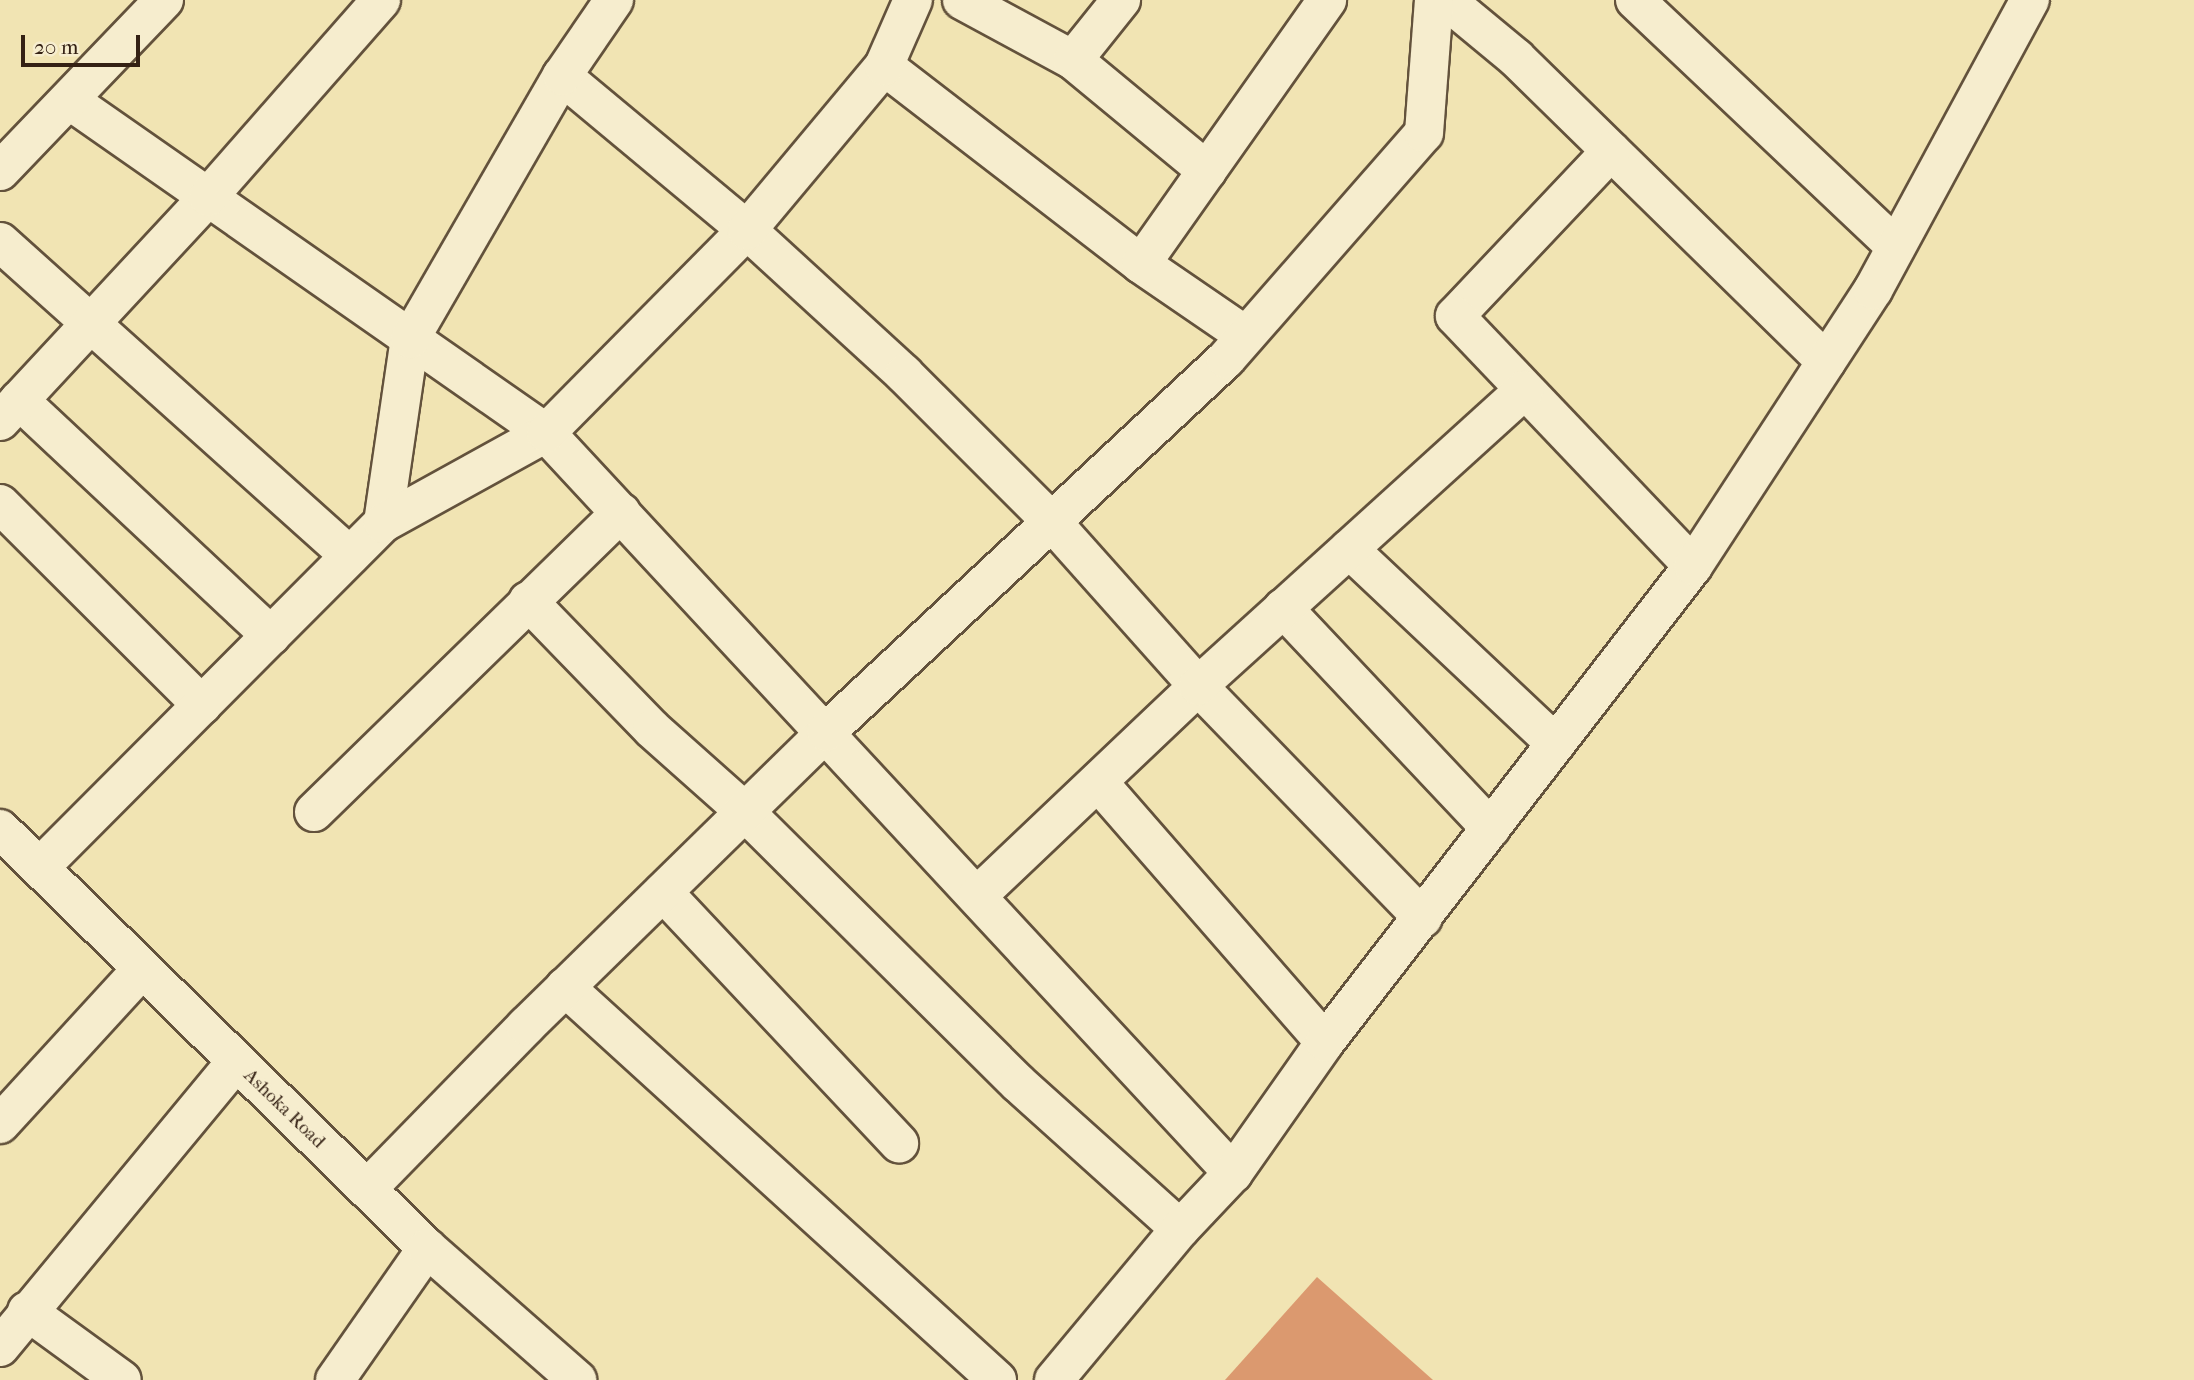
<!DOCTYPE html>
<style>
body{margin:0}
#map{position:relative;width:2194px;height:1380px;overflow:hidden;background:#f1e4b3;font-family:"IM FELL French Canon",serif}
div>[style]{position:absolute}
.building>*{inset:0;background:#db996f}
.roads{filter:drop-shadow(2px 0 #63523c) drop-shadow(-2px 0 #63523c) drop-shadow(0 2px #63523c) drop-shadow(0 -2px #63523c)}
.minor>*{height:38px;margin:-19px;padding:0 19px;transform-origin:19px;border-radius:19px;background:#f6edce}
.tertiary>*{height:38px;margin:-19px;padding:0 19px;transform-origin:19px;border-radius:19px;background:#f6edce}
.secondary>*{height:38px;margin:-19px;padding:0 19px;transform-origin:19px;border-radius:19px;background:#f6edce}
span{translate:-50% -50%;white-space:nowrap;text-align:center;line-height:1.15;-webkit-text-stroke:5px #f6edce;paint-order:stroke}
.street-label{font-size:19px;color:#342114}
.scale{position:absolute;left:21px;top:35px;width:119px;height:32px;box-sizing:border-box;border:4px solid #342114;border-top:0;padding-left:9px;font-size:21px;line-height:24px;white-space:nowrap;color:#342114;-webkit-text-stroke:5px #f6edce;paint-order:stroke}
</style>
<div id="map">
<div class="building">
<div style="clip-path:polygon(1317px 1277px,1433px 1380px,1225px 1380px)"></div>
</div>
<div class="roads">
<div class="minor">
<div style="left:962px;top:0;width:126px;rotate:28.4deg"></div>
<div style="left:1073px;top:60px;width:174px;rotate:39.6deg"></div>
<div style="left:1446px;top:0;width:91px;rotate:39.6deg"></div>
<div style="left:1516px;top:58px;width:434px;rotate:44.4deg"></div>
<div style="left:1635px;top:0;width:359px;rotate:43.4deg"></div>
<div style="left:1073px;top:60px;width:77px;rotate:-51.3deg"></div>
<div style="left:884px;top:66px;width:324px;rotate:37.6deg"></div>
<div style="left:1141px;top:264px;width:127px;rotate:34.4deg"></div>
<div style="left:562px;top:76px;width:241px;rotate:39.8deg"></div>
<div style="left:747px;top:230px;width:213px;rotate:42.5deg"></div>
<div style="left:904px;top:374px;width:209px;rotate:45deg"></div>
<div style="left:1052px;top:522px;width:220px;rotate:48.3deg"></div>
<div style="left:1198px;top:686px;width:323px;rotate:45.9deg"></div>
<div style="left:69px;top:100px;width:582px;rotate:34.92deg"></div>
<div style="left:546px;top:433px;width:1010px;rotate:47.13deg"></div>
<div style="left:1611px;top:151px;width:227px;rotate:133.4deg"></div>
<div style="left:1455px;top:316px;width:345px;rotate:46.4deg"></div>
<div style="left:0;top:171px;width:237px;rotate:-46.2deg"></div>
<div style="left:0;top:242px;width:470px;rotate:41.9deg"></div>
<div style="left:1141px;top:264px;width:323px;rotate:-54.8deg"></div>
<div style="left:19px;top:400px;width:345px;rotate:43.1deg"></div>
<div style="left:0;top:421px;width:306px;rotate:-47.1deg"></div>
<div style="left:208px;top:197px;width:262px;rotate:-48.7deg"></div>
<div style="left:0;top:504px;width:285px;rotate:44.9deg"></div>
<div style="left:383px;top:523px;width:186px;rotate:-81.7deg"></div>
<div style="left:410px;top:339px;width:304px;rotate:-60deg"></div>
<div style="left:562px;top:76px;width:92px;rotate:-55.6deg"></div>
<div style="left:1349px;top:549px;width:284px;rotate:43.3deg"></div>
<div style="left:528px;top:601px;width:178px;rotate:45.9deg"></div>
<div style="left:652px;top:729px;width:125px;rotate:41.7deg"></div>
<div style="left:745px;top:812px;width:385px;rotate:44.8deg"></div>
<div style="left:1018px;top:1083px;width:218px;rotate:42deg"></div>
<div style="left:1283px;top:608px;width:303px;rotate:46.7deg"></div>
<div style="left:1098px;top:782px;width:345px;rotate:48.9deg"></div>
<div style="left:314px;top:812px;width:429px;rotate:-44.3deg"></div>
<div style="left:40px;top:867px;width:486px;rotate:-45.1deg"></div>
<div style="left:383px;top:523px;width:186px;rotate:-28.9deg"></div>
<div style="left:546px;top:433px;width:286px;rotate:-45.3deg"></div>
<div style="left:747px;top:230px;width:214px;rotate:-50.1deg"></div>
<div style="left:884px;top:66px;width:72px;rotate:-66.3deg"></div>
<div style="left:663px;top:892px;width:345px;rotate:46.8deg"></div>
<div style="left:977px;top:896px;width:305px;rotate:-43.5deg"></div>
<div style="left:1198px;top:686px;width:440px;rotate:-42.2deg"></div>
<div style="left:565px;top:987px;width:584px;rotate:42.29deg"></div>
<div style="left:0;top:1124px;width:209px;rotate:-47.5deg"></div>
<div style="left:367px;top:1189px;width:228px;rotate:-45.7deg"></div>
<div style="left:526px;top:1026px;width:420px;rotate:-44.4deg"></div>
<div style="left:826px;top:732px;width:547px;rotate:-43deg"></div>
<div style="left:1226px;top:359px;width:300px;rotate:-48.8deg"></div>
<div style="left:1424px;top:133px;width:133px;rotate:-85.7deg"></div>
<div style="left:27px;top:1311px;width:117px;rotate:36deg"></div>
<div style="left:0;top:1347px;width:370px;rotate:-50.4deg"></div>
<div style="left:335px;top:1380px;width:161px;rotate:-55.1deg"></div>
</div>
<div class="tertiary">
<div style="left:1054px;top:1380px;width:197px;rotate:-50.2deg"></div>
<div style="left:1180px;top:1229px;width:77px;rotate:-46.6deg"></div>
<div style="left:1233px;top:1173px;width:160px;rotate:-54.9deg"></div>
<div style="left:1325px;top:1042px;width:602px;rotate:-52.29deg"></div>
<div style="left:1693px;top:566px;width:330px;rotate:-56.9deg"></div>
<div style="left:1873px;top:290px;width:330px;rotate:-61.6deg"></div>
</div>
<div class="secondary">
<div style="left:0;top:829px;width:598px;rotate:44.46deg"></div>
<div style="left:427px;top:1248px;width:200px;rotate:41.3deg"></div>
</div>
</div>
<div class="street-label">
<span style="left:284px;top:1109px;rotate:44deg">Ashoka Road</span>
</div>
<div class="scale">20 m</div>
</div>
